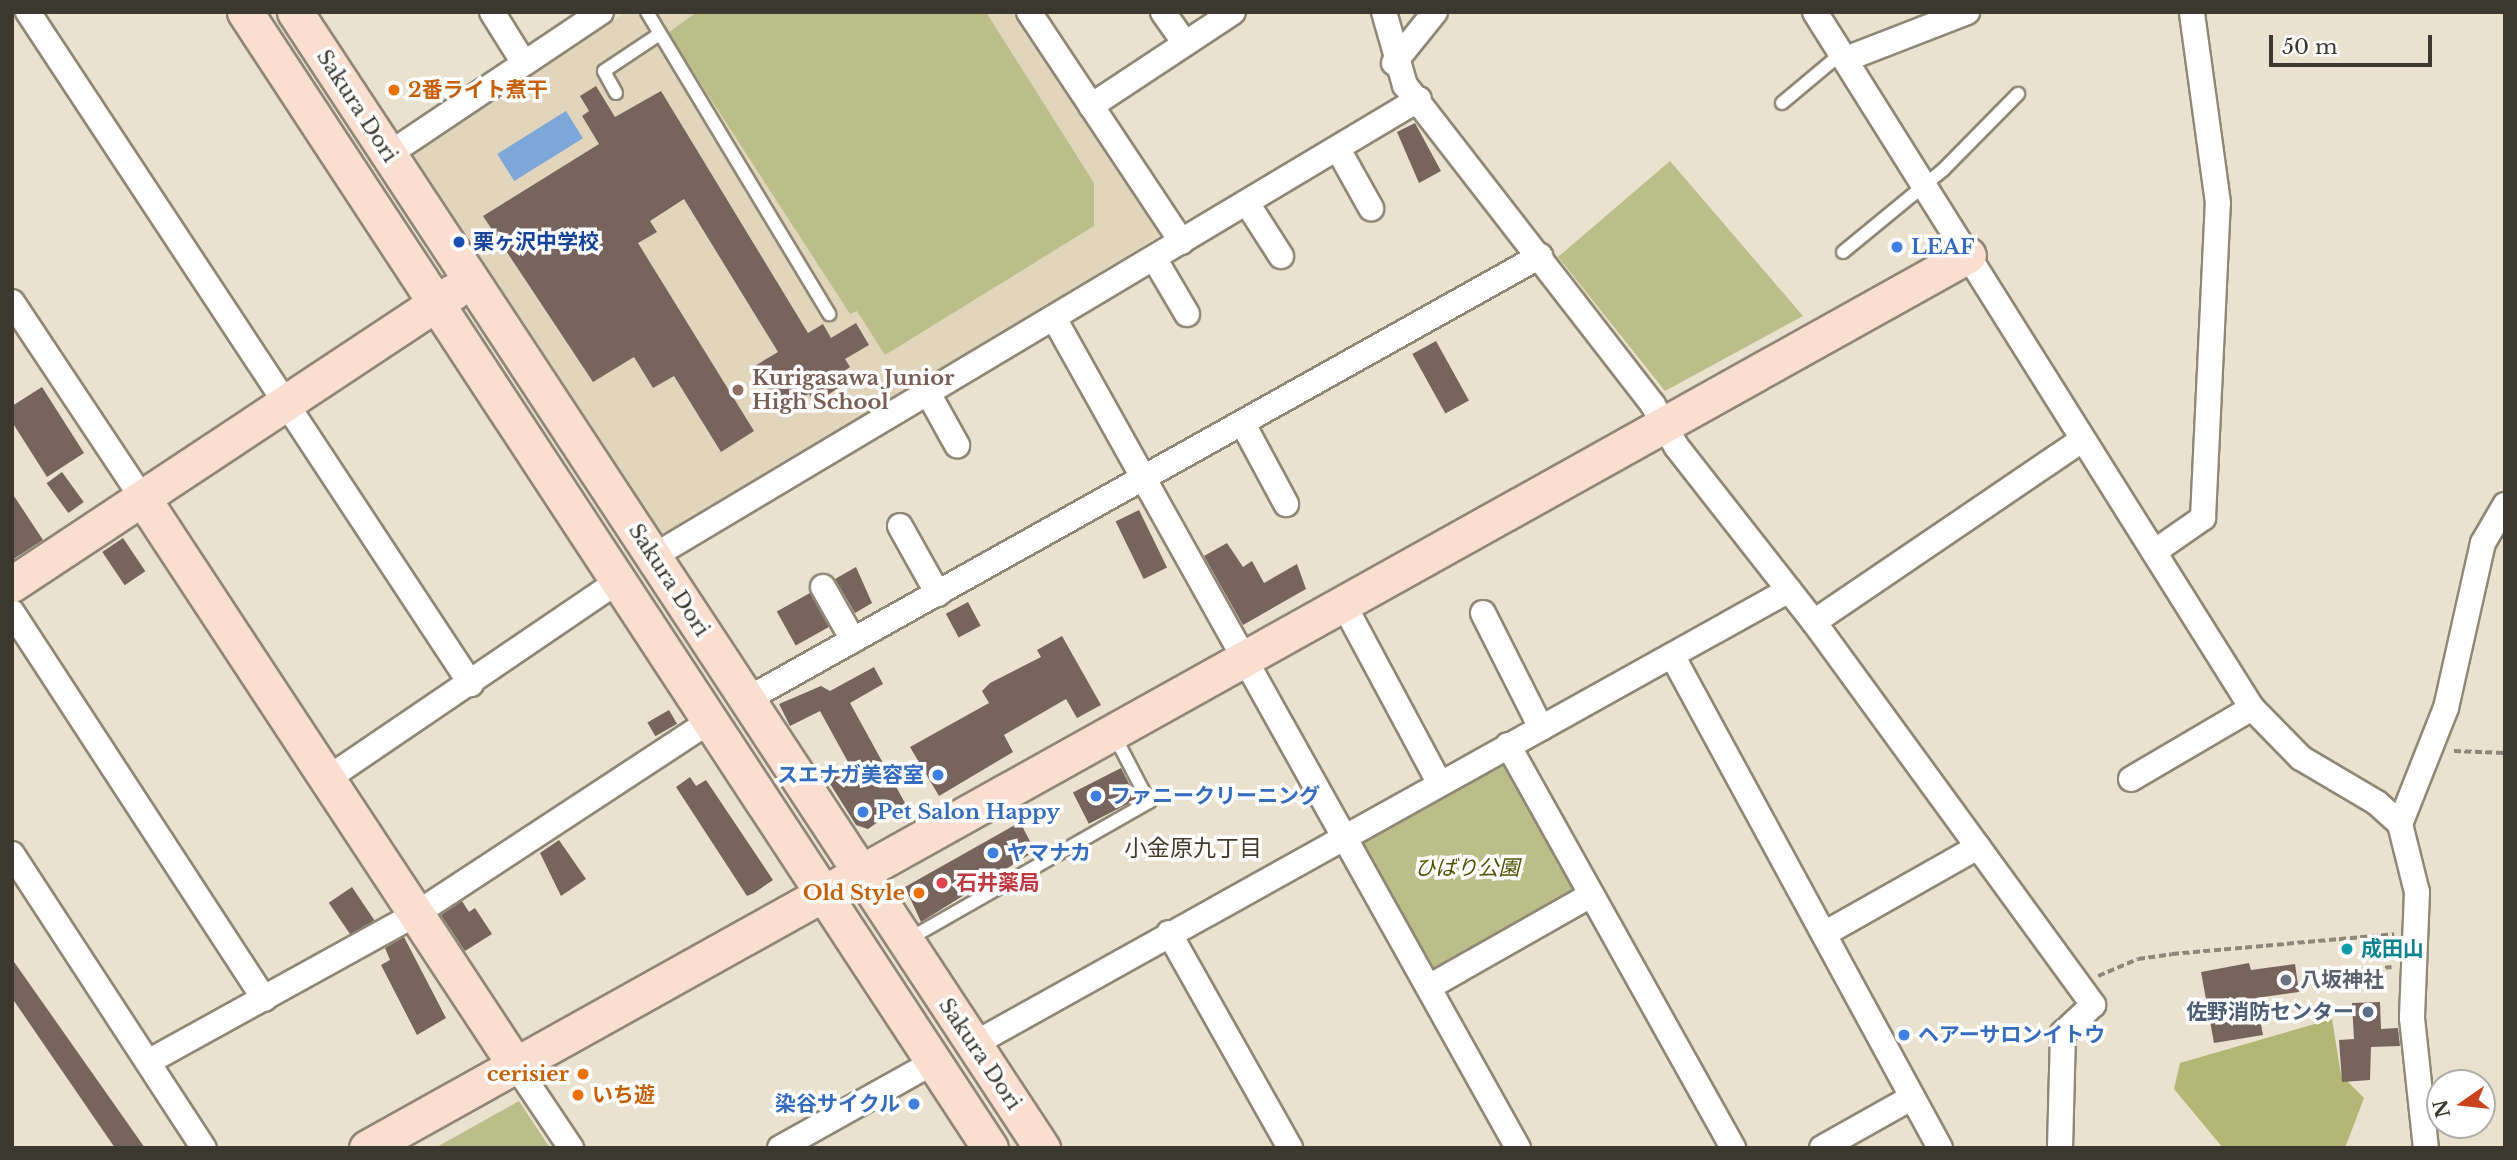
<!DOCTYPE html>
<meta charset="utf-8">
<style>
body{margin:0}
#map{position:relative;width:2517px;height:1160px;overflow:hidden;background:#eae1ce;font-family:"Libre Baskerville","Noto Sans JP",serif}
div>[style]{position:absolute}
.built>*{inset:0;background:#e1d5bb}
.green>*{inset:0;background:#babf8a}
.forest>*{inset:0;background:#b2b776}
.water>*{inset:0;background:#7ca7d8;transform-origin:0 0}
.building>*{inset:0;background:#77645d;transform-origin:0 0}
.path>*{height:3.5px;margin-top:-1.75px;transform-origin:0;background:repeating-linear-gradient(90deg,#8d877a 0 7px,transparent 0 10.5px)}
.roads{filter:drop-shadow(2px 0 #908776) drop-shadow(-2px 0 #908776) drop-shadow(0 2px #908776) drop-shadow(0 -2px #908776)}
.lane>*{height:12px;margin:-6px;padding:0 6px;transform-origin:6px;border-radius:6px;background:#fff}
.street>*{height:24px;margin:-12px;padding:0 12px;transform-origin:12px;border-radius:12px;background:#fff}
.secondary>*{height:35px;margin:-17.5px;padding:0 17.5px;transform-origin:17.5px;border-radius:17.5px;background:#fadfd1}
.dots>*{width:19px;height:19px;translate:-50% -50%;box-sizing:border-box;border:4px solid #fff;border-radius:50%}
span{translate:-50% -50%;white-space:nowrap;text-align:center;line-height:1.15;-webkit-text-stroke:7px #fff;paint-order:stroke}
.food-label{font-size:21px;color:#c56008;font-weight:700}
.left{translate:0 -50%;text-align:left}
.right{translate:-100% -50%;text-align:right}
.street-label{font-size:21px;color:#3b3830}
.transit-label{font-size:21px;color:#164399;font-weight:700}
.shop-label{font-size:21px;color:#366cbe;font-weight:700}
.education-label{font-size:21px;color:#785e54;font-weight:700}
.park-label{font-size:21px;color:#505302;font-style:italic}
.health-label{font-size:21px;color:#be3a42;font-weight:700}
.culture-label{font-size:21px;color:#0d838f;font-weight:700}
.worship-label{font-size:21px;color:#5b616d;font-weight:700}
.service-label{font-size:21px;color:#4e5e75;font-weight:700}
.neighbourhood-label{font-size:23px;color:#423b2b}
.frame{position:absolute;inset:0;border:14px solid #3b3830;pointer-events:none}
.north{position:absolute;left:2426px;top:1069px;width:70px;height:70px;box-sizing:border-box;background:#fff;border:2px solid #b1afac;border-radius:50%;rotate:256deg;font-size:19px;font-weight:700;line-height:28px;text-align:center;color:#3b3830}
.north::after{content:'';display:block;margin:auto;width:24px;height:32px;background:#cb421e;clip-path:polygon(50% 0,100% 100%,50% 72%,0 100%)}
.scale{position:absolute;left:2269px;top:35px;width:163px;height:32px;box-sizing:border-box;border:4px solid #3b3830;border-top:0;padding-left:9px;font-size:21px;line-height:24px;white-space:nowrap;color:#3b3830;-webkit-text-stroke:5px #fff;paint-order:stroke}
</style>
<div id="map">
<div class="built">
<div style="clip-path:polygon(627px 12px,1015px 12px,1162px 234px,664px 539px,410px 154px)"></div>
</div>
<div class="green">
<div style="clip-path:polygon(697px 12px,986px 12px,1094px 183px,1094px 226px,885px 355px,857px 311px,850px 314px,668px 33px)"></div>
<div style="clip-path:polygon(1670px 161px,1803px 316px,1665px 391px,1558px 257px)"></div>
<div style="clip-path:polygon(1497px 762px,1508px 764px,1575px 889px,1573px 897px,1439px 972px,1430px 971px,1361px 848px,1363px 837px)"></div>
<div style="clip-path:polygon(519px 1101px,550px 1148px,435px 1148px)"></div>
</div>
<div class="forest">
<div style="clip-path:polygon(2332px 1019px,2341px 1075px,2364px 1098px,2345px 1148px,2223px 1148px,2174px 1089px,2180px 1063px)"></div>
</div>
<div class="water">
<div style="left:566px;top:111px;width:32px;height:81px;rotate:58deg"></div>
</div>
<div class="building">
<div style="clip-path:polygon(596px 86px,615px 117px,661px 91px,808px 333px,823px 324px,831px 338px,856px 323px,869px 345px,845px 359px,850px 367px,840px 374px,846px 383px,815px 403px,809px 394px,781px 407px,753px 367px,778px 352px,684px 199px,650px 221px,657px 232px,638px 243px,754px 431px,721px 452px,674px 376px,653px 388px,634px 357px,593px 382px,483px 216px,599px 144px,582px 116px,589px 111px,580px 96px)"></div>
<div style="clip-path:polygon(1415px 123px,1441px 171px,1419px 183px,1397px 132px)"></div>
<div style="left:1436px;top:341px;width:68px;height:27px;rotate:61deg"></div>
<div style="clip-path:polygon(42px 387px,84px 453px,47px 477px,12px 422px,12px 406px)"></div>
<div style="left:62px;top:472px;width:37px;height:19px;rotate:54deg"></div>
<div style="clip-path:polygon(12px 493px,43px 540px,12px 560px)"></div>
<div style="left:1139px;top:510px;width:64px;height:26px;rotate:64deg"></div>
<div style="left:123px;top:538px;width:40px;height:25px;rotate:56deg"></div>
<div style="clip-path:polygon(1227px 543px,1243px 567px,1252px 561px,1264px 583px,1297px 564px,1306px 589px,1243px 625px,1204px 556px)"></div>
<div style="clip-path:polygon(856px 567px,872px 603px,855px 613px,835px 579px)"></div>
<div style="left:810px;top:593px;width:39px;height:38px;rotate:61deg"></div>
<div style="left:968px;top:602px;width:27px;height:25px;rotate:62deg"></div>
<div style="clip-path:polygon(1062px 636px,1101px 705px,1077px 718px,1066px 699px,1004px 735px,1013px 752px,939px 796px,910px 747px,989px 703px,982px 691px,990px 683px,1041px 657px,1037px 650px)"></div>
<div style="clip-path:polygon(874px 667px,883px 684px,850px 703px,905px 803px,868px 829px,856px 825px,827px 779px,848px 762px,820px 711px,790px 726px,779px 704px,821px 686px,830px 691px)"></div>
<div style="left:669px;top:710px;width:16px;height:25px;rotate:60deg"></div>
<div style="left:1121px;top:768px;width:35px;height:54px;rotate:63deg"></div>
<div style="clip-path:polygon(690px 777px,696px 786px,706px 780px,773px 880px,754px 893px,747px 896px,676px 787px)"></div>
<div style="clip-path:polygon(1020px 822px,1035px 851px,921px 922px,905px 887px)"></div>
<div style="clip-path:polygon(559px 840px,586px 879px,561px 896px,540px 853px)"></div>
<div style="left:352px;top:887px;width:40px;height:28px;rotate:56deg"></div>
<div style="clip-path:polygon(462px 901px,469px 912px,475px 908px,492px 934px,465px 951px,441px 915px)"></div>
<div style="clip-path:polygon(404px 937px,446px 1018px,417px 1035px,381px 965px,390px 960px,385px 948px)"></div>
<div style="clip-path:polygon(12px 959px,145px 1148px,115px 1148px,12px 998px)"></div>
<div style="clip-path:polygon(2249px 963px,2251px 970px,2295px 964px,2299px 992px,2256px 998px,2263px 1035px,2214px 1043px,2201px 972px)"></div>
<div style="clip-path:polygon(2380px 1002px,2381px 1029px,2398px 1028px,2400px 1046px,2371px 1047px,2370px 1080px,2342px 1082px,2339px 1040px,2354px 1039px,2352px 1003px)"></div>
</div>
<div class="path">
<div style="left:2454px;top:751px;width:51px;rotate:2.2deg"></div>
<div style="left:2098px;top:976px;width:43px;rotate:-23deg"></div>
<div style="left:2138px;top:959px;width:34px;rotate:-8deg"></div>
<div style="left:2172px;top:954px;width:223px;rotate:-5.1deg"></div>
<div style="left:2302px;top:977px;width:90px;rotate:-6.4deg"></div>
</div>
<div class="roads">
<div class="lane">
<div style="left:647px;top:12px;width:353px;rotate:58.9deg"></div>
<div style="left:616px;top:93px;width:25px;rotate:-119deg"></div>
<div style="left:604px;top:71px;width:65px;rotate:-33.7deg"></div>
<div style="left:1782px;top:103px;width:78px;rotate:-39.8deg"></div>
<div style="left:1843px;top:252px;width:129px;rotate:-39.4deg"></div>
<div style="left:1943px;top:170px;width:107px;rotate:-45.4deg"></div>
<div style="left:907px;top:940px;width:279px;rotate:-29.7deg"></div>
<div style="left:1149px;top:802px;width:78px;rotate:-117.6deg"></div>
</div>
<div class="street">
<div style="left:28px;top:12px;width:805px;rotate:56.61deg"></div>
<div style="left:492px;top:12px;width:60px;rotate:57.9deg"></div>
<div style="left:1029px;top:12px;width:276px;rotate:56.4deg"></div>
<div style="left:1163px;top:12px;width:38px;rotate:55deg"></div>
<div style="left:1384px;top:12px;width:76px;rotate:74deg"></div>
<div style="left:1405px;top:85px;width:405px;rotate:52.2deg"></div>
<div style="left:1653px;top:405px;width:47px;rotate:60.7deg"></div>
<div style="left:1676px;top:446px;width:224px;rotate:51.9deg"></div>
<div style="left:1814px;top:622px;width:474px;rotate:53.9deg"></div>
<div style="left:2093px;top:1005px;width:41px;rotate:137deg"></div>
<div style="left:2063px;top:1033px;width:115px;rotate:91.5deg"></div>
<div style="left:1815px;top:12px;width:822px;rotate:57.88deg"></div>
<div style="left:2252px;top:708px;width:70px;rotate:45.6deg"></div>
<div style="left:2301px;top:758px;width:88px;rotate:30.6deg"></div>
<div style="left:2377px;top:803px;width:31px;rotate:42deg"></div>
<div style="left:2400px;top:824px;width:70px;rotate:76deg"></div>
<div style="left:2417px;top:892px;width:126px;rotate:92.3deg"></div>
<div style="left:2412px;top:1018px;width:131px;rotate:83.9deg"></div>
<div style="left:1846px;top:59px;width:130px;rotate:-21.2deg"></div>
<div style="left:1394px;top:63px;width:65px;rotate:-51.2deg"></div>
<div style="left:1091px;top:106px;width:170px;rotate:-33.5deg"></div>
<div style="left:1338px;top:149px;width:68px;rotate:60.8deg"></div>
<div style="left:389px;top:154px;width:255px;rotate:-33.8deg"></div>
<div style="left:1247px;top:203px;width:63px;rotate:57.3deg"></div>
<div style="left:1154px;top:258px;width:65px;rotate:59.5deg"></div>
<div style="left:12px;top:302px;width:237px;rotate:56.4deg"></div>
<div style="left:1054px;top:318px;width:951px;rotate:60.79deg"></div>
<div style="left:928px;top:393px;width:60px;rotate:60.9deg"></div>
<div style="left:1243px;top:424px;width:91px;rotate:61.7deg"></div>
<div style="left:900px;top:526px;width:78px;rotate:60.8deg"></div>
<div style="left:2154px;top:552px;width:60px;rotate:-34.8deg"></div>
<div style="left:2203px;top:518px;width:315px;rotate:-87.3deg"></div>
<div style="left:2218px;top:203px;width:193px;rotate:-97.8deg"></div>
<div style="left:654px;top:556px;width:891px;rotate:-30.85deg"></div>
<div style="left:823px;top:587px;width:61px;rotate:60.5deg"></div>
<div style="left:1344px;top:605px;width:201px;rotate:61.8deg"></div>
<div style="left:12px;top:612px;width:462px;rotate:56.9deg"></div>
<div style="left:1483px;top:613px;width:129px;rotate:63.2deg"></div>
<div style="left:1814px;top:622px;width:325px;rotate:-34.2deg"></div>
<div style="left:1673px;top:657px;width:559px;rotate:61.46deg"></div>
<div style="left:746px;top:700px;width:910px;rotate:-29.21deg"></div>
<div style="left:1508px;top:745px;width:462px;rotate:60.8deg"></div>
<div style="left:327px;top:779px;width:352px;rotate:-34.2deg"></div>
<div style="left:2131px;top:779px;width:140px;rotate:-30.4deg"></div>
<div style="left:2400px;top:824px;width:125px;rotate:-68.4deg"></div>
<div style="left:2446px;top:708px;width:169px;rotate:-77.4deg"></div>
<div style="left:2483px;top:543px;width:44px;rotate:-59.9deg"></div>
<div style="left:12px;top:854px;width:351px;rotate:56.9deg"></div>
<div style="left:1169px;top:933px;width:247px;rotate:60.6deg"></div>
<div style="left:1824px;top:934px;width:177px;rotate:-29.5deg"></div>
<div style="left:1429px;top:987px;width:186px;rotate:-29.6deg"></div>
<div style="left:974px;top:1044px;width:933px;rotate:-29.12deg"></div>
<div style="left:148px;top:1062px;width:306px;rotate:-28.9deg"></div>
<div style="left:416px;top:914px;width:352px;rotate:-33.3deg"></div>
<div style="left:516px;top:1066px;width:99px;rotate:56.1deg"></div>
<div style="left:780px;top:1148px;width:176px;rotate:-29.2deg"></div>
<div style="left:1822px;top:1148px;width:102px;rotate:-29.3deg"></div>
</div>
<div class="secondary">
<div style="left:245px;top:12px;width:1358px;rotate:56.74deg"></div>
<div style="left:295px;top:12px;width:1360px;rotate:56.67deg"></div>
<div style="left:143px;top:499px;width:679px;rotate:56.66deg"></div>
<div style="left:12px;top:584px;width:529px;rotate:-33.51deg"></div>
<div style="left:367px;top:1148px;width:1833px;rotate:-29.15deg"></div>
</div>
</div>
<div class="dots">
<div style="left:394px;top:90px;background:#e8710a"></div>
<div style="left:459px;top:242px;background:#1a4fb4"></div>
<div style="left:1897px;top:247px;background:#3f7fe0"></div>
<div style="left:738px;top:390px;background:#8d6e63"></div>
<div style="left:938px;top:775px;background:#3f7fe0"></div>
<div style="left:1096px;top:796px;background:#3f7fe0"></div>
<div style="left:863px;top:812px;background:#3f7fe0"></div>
<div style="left:993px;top:853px;background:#3f7fe0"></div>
<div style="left:942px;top:883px;background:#e0444e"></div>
<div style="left:919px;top:893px;background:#e8710a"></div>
<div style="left:2347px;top:949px;background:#0f9aa8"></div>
<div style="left:2286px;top:980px;background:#6b7280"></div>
<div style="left:2368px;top:1012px;background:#5c6f8a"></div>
<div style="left:1904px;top:1035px;background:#3f7fe0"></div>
<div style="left:583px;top:1074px;background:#e8710a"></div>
<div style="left:578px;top:1095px;background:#e8710a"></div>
<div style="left:914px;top:1104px;background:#3f7fe0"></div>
</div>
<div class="food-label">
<span class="left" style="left:408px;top:90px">2番ライト煮干</span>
<span class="right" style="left:905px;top:893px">Old Style</span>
<span class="right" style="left:569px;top:1074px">cerisier</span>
<span class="left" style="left:592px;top:1095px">いち遊</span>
</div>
<div class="street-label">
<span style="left:357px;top:106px;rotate:57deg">Sakura Dori</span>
<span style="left:669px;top:580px;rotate:57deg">Sakura Dori</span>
<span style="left:980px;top:1054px;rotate:56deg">Sakura Dori</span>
</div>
<div class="transit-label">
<span class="left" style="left:473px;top:242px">栗ヶ沢中学校</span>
</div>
<div class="shop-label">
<span class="left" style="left:1911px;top:247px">LEAF</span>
<span class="right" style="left:924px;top:775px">スエナガ美容室</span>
<span class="left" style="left:1110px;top:796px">ファニークリーニング</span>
<span class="left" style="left:877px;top:812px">Pet Salon Happy</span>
<span class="left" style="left:1007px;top:853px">ヤマナカ</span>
<span class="left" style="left:1918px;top:1035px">ヘアーサロンイトウ</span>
<span class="right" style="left:900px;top:1104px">染谷サイクル</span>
</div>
<div class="education-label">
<span class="left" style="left:752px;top:390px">Kurigasawa Junior<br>High School</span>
</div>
<div class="park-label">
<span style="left:1467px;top:868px">ひばり公園</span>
</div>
<div class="health-label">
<span class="left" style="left:956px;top:883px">石井薬局</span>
</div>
<div class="culture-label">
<span class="left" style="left:2361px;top:949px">成田山</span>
</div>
<div class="worship-label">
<span class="left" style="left:2300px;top:980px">八坂神社</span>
</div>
<div class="service-label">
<span class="right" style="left:2354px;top:1012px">佐野消防センター</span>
</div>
<div class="neighbourhood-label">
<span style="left:1193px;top:848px">小金原九丁目</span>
</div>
<div class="frame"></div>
<div class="north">N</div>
<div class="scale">50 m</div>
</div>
